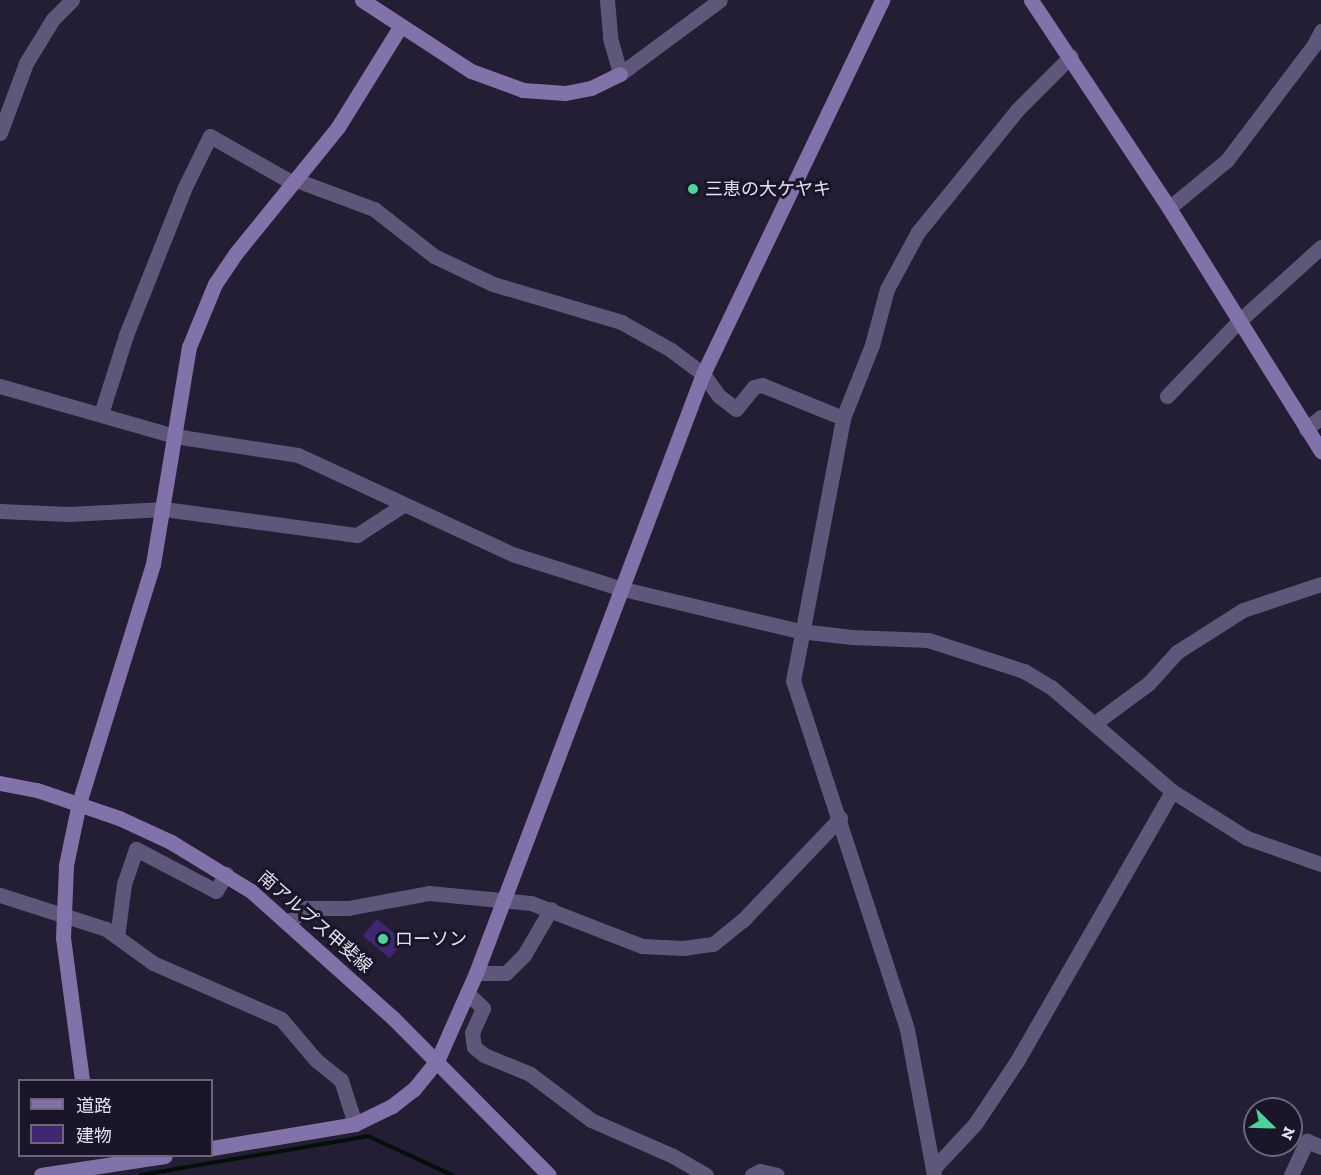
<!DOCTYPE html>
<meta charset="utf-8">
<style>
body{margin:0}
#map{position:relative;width:1321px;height:1175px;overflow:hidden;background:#231e33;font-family:"Zilla Slab","Noto Sans JP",serif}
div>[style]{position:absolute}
.stream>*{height:4px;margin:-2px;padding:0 2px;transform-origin:2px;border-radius:2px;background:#030f09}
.building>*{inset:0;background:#402771;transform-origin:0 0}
.street>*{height:15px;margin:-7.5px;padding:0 7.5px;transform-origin:7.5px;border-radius:7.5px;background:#5e5779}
.secondary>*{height:15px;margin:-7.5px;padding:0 7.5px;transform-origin:7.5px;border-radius:7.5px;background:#8173aa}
.dots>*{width:16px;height:16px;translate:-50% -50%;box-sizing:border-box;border:3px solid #1a1529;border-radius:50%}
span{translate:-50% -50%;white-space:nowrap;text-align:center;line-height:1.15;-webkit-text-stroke:6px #1a1529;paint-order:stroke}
.poi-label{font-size:18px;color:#e4e1f0}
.left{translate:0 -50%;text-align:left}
.street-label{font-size:18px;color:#e4e1f0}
.legend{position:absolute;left:18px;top:1079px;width:195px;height:78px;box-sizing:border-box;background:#1a1529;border:2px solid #6b6779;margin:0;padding:8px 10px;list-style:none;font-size:18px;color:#e4e1f0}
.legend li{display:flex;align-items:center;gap:12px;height:30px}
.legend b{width:30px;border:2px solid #6b6779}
.north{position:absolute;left:1243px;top:1097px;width:60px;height:60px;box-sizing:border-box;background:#1a1529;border:2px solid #6b6779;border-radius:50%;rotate:113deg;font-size:16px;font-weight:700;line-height:24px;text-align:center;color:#e4e1f0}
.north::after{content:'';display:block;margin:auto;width:21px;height:27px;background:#4dd39a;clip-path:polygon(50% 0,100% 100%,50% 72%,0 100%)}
</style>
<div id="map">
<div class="stream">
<div style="left:141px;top:1175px;width:230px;rotate:-9.7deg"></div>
<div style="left:368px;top:1136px;width:93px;rotate:24.9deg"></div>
</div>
<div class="building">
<div style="left:377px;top:919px;width:35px;height:22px;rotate:40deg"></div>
</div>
<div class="street">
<div style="left:607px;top:0;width:38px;rotate:85deg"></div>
<div style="left:610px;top:38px;width:37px;rotate:74deg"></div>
<div style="left:620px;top:74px;width:124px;rotate:-36.5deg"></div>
<div style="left:0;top:133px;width:75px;rotate:-69.6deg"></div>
<div style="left:26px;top:63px;width:52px;rotate:-58.5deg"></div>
<div style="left:53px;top:19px;width:27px;rotate:-45deg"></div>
<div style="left:296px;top:180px;width:83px;rotate:20.4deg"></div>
<div style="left:374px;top:209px;width:76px;rotate:38.1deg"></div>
<div style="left:434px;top:256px;width:65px;rotate:25.4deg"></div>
<div style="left:493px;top:284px;width:134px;rotate:16.5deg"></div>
<div style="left:621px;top:322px;width:57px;rotate:29.2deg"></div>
<div style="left:671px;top:350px;width:40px;rotate:37deg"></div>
<div style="left:703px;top:374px;width:27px;rotate:54deg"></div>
<div style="left:719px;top:396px;width:21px;rotate:37deg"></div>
<div style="left:736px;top:409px;width:28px;rotate:-51deg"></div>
<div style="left:754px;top:387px;width:8px;rotate:-14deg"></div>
<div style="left:762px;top:385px;width:87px;rotate:22.2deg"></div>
<div style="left:1169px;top:208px;width:75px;rotate:-39.6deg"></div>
<div style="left:1227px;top:160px;width:144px;rotate:-52.9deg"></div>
<div style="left:1314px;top:45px;width:16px;rotate:-63deg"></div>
<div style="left:0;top:386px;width:181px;rotate:16deg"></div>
<div style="left:174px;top:436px;width:125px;rotate:8.7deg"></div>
<div style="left:298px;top:455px;width:236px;rotate:24.8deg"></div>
<div style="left:512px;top:554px;width:112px;rotate:17.6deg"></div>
<div style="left:619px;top:588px;width:186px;rotate:13.4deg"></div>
<div style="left:800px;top:631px;width:52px;rotate:6.6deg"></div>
<div style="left:852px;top:637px;width:76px;rotate:2.3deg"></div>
<div style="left:928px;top:640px;width:101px;rotate:17.9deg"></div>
<div style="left:1024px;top:671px;width:31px;rotate:31deg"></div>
<div style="left:1051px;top:687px;width:160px;rotate:40.7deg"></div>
<div style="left:1172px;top:791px;width:89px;rotate:32.1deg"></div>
<div style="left:1247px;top:838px;width:78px;rotate:19.4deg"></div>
<div style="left:1167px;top:396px;width:103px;rotate:-46.2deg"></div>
<div style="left:1238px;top:322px;width:112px;rotate:-42.1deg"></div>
<div style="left:101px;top:414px;width:83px;rotate:-72.4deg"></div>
<div style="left:126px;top:335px;width:157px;rotate:-68.3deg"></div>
<div style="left:184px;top:189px;width:59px;rotate:-63.9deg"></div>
<div style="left:210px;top:136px;width:95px;rotate:29.5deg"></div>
<div style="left:1306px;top:429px;width:19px;rotate:-39deg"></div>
<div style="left:0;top:511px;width:69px;rotate:2.5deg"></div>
<div style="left:69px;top:514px;width:95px;rotate:-3deg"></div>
<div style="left:164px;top:509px;width:195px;rotate:7.7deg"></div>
<div style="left:357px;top:535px;width:55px;rotate:-33.1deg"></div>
<div style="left:1095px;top:723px;width:67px;rotate:-36.5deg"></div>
<div style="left:1149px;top:683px;width:42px;rotate:-47.9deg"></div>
<div style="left:1177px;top:652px;width:78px;rotate:-32.5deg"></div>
<div style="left:1243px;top:610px;width:82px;rotate:-18.4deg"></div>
<div style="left:0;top:895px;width:111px;rotate:17.8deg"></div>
<div style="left:106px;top:929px;width:58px;rotate:35.9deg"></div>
<div style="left:153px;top:963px;width:140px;rotate:23.6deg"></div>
<div style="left:281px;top:1019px;width:54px;rotate:49.5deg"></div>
<div style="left:316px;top:1060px;width:32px;rotate:39deg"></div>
<div style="left:341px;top:1080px;width:46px;rotate:72.3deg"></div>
<div style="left:289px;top:922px;width:21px;rotate:-41deg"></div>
<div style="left:305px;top:908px;width:43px"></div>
<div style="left:348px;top:908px;width:82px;rotate:-10.5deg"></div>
<div style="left:429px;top:893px;width:102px;rotate:5.6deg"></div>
<div style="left:531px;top:903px;width:119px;rotate:21.2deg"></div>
<div style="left:642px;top:946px;width:41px;rotate:2.8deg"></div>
<div style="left:683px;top:948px;width:30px;rotate:-8deg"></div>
<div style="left:713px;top:944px;width:38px;rotate:-39deg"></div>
<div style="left:743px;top:920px;width:141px;rotate:-46.4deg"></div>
<div style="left:117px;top:937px;width:53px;rotate:-82.5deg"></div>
<div style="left:124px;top:884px;width:37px;rotate:-71deg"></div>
<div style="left:136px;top:849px;width:90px;rotate:27.7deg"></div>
<div style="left:216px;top:891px;width:20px;rotate:-60deg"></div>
<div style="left:476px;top:973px;width:30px"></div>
<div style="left:506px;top:973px;width:25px;rotate:-45deg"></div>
<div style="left:524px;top:955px;width:53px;rotate:-59.6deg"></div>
<div style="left:467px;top:993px;width:22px;rotate:43deg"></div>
<div style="left:483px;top:1008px;width:27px;rotate:114deg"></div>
<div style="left:472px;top:1033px;width:14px;rotate:82deg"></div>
<div style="left:474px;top:1047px;width:13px;rotate:39deg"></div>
<div style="left:484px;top:1055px;width:50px;rotate:22.4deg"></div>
<div style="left:530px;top:1074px;width:76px;rotate:37deg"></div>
<div style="left:591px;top:1120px;width:90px;rotate:23.7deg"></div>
<div style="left:673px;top:1156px;width:38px;rotate:30deg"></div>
<div style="left:933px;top:1169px;width:62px;rotate:-47deg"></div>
<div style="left:975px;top:1124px;width:76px;rotate:-56.3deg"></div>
<div style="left:1017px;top:1061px;width:311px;rotate:-60.1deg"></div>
<div style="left:752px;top:1175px;width:9px;rotate:-27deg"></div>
<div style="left:760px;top:1171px;width:17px;rotate:13deg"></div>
<div style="left:934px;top:1175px;width:148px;rotate:-100.5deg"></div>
<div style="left:907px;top:1029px;width:366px;rotate:-108.1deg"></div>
<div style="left:793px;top:681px;width:268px;rotate:-79.2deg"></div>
<div style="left:843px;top:418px;width:79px;rotate:-68.3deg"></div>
<div style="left:872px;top:345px;width:58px;rotate:-75deg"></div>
<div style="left:887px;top:289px;width:65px;rotate:-61.5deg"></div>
<div style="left:918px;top:232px;width:157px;rotate:-50.9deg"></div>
<div style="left:1017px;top:110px;width:76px;rotate:-45deg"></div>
<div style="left:1291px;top:1175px;width:38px;rotate:-65deg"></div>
<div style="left:1307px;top:1141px;width:15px;rotate:23deg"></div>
</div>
<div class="secondary">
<div style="left:362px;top:0;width:130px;rotate:33.1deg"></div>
<div style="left:471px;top:71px;width:55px;rotate:20.1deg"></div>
<div style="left:523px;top:90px;width:42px;rotate:4.1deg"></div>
<div style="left:565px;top:93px;width:26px;rotate:-11deg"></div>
<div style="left:591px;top:88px;width:32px;rotate:-26deg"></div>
<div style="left:1031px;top:0;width:250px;rotate:56.4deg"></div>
<div style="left:1169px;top:208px;width:287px;rotate:58deg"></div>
<div style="left:0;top:783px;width:38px;rotate:11deg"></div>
<div style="left:37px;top:790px;width:87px;rotate:18.9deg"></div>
<div style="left:119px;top:818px;width:57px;rotate:24.8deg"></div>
<div style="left:171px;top:842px;width:94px;rotate:31.5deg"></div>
<div style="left:251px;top:891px;width:191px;rotate:41.8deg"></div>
<div style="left:393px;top:1018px;width:221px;rotate:45.2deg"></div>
<div style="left:82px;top:1080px;width:143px;rotate:-97.6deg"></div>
<div style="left:63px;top:938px;width:73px;rotate:-87.6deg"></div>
<div style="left:66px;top:865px;width:63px;rotate:-78.2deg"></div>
<div style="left:79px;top:803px;width:250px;rotate:-72.8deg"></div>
<div style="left:153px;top:564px;width:220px;rotate:-80.6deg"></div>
<div style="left:189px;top:347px;width:68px;rotate:-67.6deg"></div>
<div style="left:215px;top:284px;width:37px;rotate:-56deg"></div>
<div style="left:236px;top:253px;width:162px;rotate:-51deg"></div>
<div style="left:338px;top:127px;width:118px;rotate:-58.2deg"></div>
<div style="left:212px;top:1148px;width:145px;rotate:-9.5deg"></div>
<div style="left:355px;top:1124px;width:41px;rotate:-25.9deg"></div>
<div style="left:392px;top:1106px;width:28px;rotate:-38deg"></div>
<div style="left:414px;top:1089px;width:36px;rotate:-51deg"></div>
<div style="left:437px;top:1061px;width:96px;rotate:-66.1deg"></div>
<div style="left:476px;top:973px;width:641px;rotate:-69.25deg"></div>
<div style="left:703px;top:374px;width:415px;rotate:-64.4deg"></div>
<div style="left:41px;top:1175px;width:125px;rotate:-8.7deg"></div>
</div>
<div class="dots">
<div style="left:693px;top:189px;background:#4dd39a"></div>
<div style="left:383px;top:939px;background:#4dd39a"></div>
</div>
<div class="poi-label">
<span class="left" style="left:705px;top:189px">三恵の大ケヤキ</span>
<span class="left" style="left:395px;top:939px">ローソン</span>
</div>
<div class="street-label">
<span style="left:315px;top:922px;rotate:41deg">南アルプス甲斐線</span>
</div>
<ul class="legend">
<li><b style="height:8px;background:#8173aa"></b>道路</li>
<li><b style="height:16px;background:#402771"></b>建物</li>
</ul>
<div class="north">N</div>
</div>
